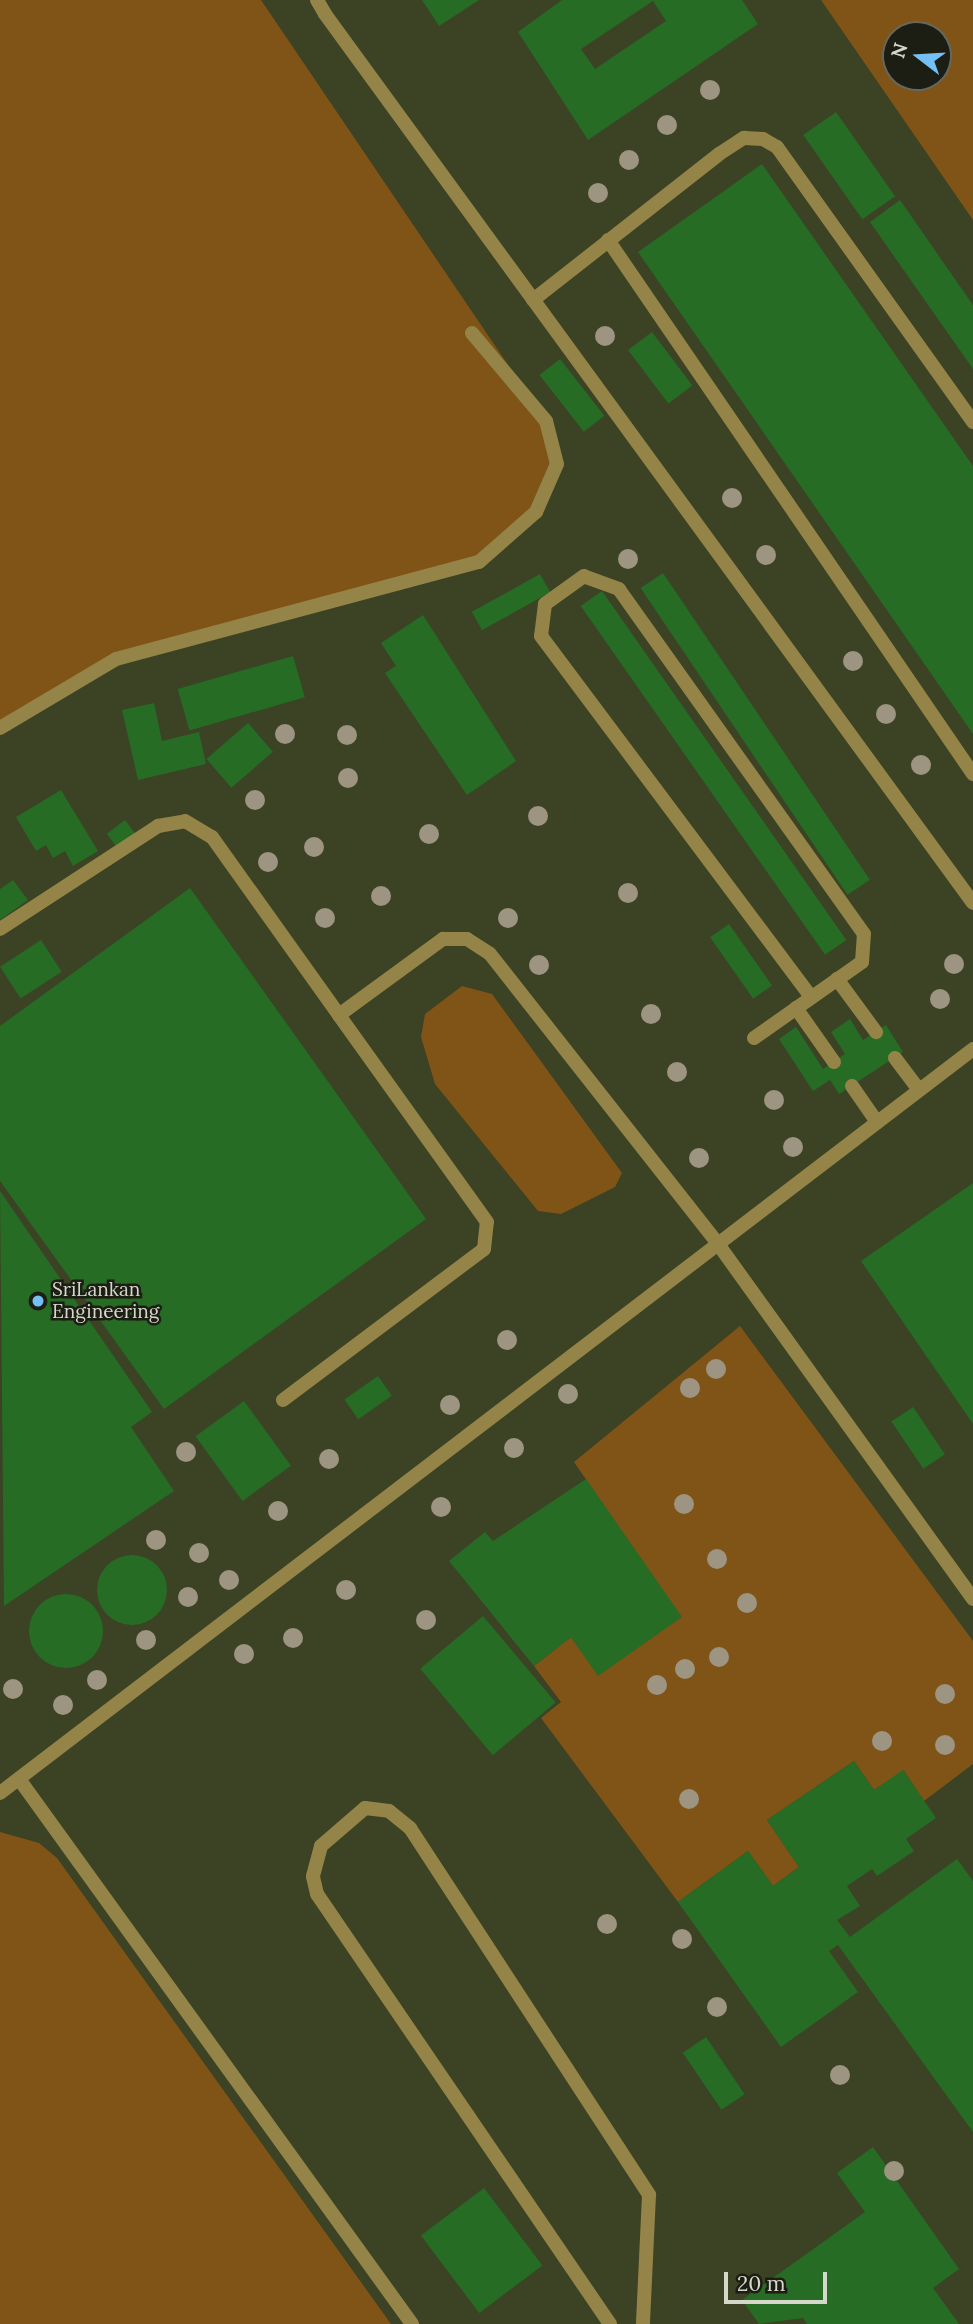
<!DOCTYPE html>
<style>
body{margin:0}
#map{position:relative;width:973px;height:2324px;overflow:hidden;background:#333822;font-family:Lora,serif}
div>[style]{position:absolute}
.built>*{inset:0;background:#3c4224}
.green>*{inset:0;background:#805316}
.building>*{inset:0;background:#266c25;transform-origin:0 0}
.round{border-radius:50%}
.lane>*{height:14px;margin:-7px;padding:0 7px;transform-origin:7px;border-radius:7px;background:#958447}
.street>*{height:14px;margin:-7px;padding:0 7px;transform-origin:7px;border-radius:7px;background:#958447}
.trees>*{width:20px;height:20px;margin:-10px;border-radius:50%;background:#9d9581}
.dots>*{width:19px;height:19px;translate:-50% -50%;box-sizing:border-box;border:4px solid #1c1e14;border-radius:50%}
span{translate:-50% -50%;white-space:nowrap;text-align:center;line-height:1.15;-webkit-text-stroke:5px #1c1e14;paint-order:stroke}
.poi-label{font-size:19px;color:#d4d7ca}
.left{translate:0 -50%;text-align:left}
.north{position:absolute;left:882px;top:21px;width:70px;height:70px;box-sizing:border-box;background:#1c1e14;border:2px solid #66685d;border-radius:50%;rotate:287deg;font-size:19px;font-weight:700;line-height:28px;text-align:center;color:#d4d7ca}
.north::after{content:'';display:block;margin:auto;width:24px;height:32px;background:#74c0f6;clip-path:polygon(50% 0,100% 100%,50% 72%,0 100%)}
.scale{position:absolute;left:724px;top:2272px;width:103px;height:32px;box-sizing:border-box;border:4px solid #d4d7ca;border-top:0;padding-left:9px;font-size:21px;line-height:24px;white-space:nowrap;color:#d4d7ca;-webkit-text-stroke:5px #1c1e14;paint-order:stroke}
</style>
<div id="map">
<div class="built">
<div style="clip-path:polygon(evenodd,0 0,973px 0,973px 2324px,0 2324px,0 0,896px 35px,938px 35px,938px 77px,896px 77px,896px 35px)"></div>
</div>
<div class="green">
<div style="clip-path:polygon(0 0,261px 0,546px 421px,557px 464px,536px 512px,479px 562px,116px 659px,0 728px)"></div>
<div style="clip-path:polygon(evenodd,821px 0,973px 0,973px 220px,821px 0,938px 35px,938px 77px,896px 77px,896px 35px,938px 35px)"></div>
<div style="clip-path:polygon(462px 986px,492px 994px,622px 1173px,615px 1187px,561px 1214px,538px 1211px,435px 1084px,421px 1037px,425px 1014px)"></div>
<div style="clip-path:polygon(740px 1326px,973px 1641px,973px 1764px,924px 1801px,904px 1771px,874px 1790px,854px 1761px,767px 1820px,799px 1867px,773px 1886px,748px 1851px,678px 1902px,541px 1718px,561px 1702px,534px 1666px,571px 1637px,598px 1675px,681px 1617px,574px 1462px)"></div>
<div style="clip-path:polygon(0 1832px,39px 1843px,57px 1858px,391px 2324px,0 2324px)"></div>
</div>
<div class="building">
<div style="clip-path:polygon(422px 0,479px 0,439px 26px)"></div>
<div style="clip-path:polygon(evenodd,562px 0,742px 0,758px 24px,588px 140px,518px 32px,562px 0,653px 1px,666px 21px,595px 69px,581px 49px,653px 1px)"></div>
<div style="left:836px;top:112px;width:103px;height:40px;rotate:55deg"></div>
<div style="clip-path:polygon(762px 164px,973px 466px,973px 734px,638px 252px)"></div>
<div style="clip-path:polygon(900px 200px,973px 305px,973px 369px,870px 222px)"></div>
<div style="left:652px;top:332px;width:67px;height:30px;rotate:53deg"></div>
<div style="left:560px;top:359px;width:72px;height:26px;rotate:52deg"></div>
<div style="left:663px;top:573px;width:370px;height:27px;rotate:56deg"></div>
<div style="left:540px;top:574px;width:21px;height:78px;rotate:61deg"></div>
<div style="left:602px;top:591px;width:426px;height:26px;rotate:55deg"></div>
<div style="clip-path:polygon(423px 615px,516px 761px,467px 795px,385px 673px,396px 666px,381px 643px)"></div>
<div style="left:293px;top:656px;width:43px;height:120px;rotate:74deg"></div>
<div style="clip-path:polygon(154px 703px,162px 741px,199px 732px,206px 764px,138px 780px,122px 710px)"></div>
<div style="left:248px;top:723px;width:38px;height:55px;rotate:49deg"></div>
<div style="clip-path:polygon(61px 790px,98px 851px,73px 866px,65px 851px,53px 858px,46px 845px,36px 851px,16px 817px)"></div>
<div style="left:125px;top:820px;width:20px;height:23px;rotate:53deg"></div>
<div style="clip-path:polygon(13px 880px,28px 900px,0 920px,0 889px)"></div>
<div style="clip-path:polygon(190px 888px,426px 1219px,164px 1409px,0 1181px,0 1026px)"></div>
<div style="left:729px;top:924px;width:75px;height:23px;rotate:55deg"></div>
<div style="left:41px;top:940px;width:38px;height:49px;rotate:57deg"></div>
<div style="clip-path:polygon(850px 1019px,863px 1040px,886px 1025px,903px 1052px,839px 1094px,830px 1080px,813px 1091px,779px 1039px,796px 1027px,823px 1069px,845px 1054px,831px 1032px)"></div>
<div style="clip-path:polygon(973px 1183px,973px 1424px,861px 1261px)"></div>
<div style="clip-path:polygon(0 1191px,152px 1412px,131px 1427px,174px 1491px,4px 1606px)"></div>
<div style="left:378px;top:1376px;width:24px;height:41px;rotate:55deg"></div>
<div style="left:244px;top:1401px;width:80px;height:60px;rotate:54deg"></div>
<div style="left:913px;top:1407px;width:57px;height:26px;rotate:56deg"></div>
<div style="clip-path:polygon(586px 1479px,682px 1617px,598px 1676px,571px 1637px,534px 1666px,449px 1561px,485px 1532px,493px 1541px)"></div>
<div class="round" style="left:97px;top:1555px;width:70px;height:70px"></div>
<div class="round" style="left:29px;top:1594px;width:74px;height:74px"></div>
<div style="left:483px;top:1616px;width:113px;height:82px;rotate:50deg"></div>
<div style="clip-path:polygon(854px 1761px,874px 1790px,903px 1770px,936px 1818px,906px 1839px,914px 1851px,877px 1876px,872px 1869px,847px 1886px,860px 1906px,837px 1920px,850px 1937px,957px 1859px,973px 1881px,973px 2132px,838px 1945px,829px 1951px,858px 1992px,781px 2047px,678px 1902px,748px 1851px,773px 1886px,799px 1867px,767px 1820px)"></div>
<div style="left:706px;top:2037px;width:69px;height:28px;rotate:56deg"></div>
<div style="clip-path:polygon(873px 2147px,959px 2269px,933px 2288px,959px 2324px,807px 2324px,803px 2318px,759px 2324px,742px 2300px,865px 2212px,837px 2173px)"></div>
<div style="left:484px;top:2188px;width:97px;height:79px;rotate:53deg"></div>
</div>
<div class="lane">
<div style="left:325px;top:14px;width:1100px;rotate:53.91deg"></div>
<div style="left:608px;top:240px;width:647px;rotate:55.65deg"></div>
<div style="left:533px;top:300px;width:236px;rotate:-38.1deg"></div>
<div style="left:719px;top:154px;width:30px;rotate:-33deg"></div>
<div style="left:744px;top:138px;width:19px;rotate:3deg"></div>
<div style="left:763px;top:139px;width:16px;rotate:30deg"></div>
<div style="left:777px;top:147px;width:338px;rotate:54.5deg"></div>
<div style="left:0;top:728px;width:135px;rotate:-30.7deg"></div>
<div style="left:116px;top:659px;width:376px;rotate:-15deg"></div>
<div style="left:479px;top:562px;width:76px;rotate:-41.3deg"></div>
<div style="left:536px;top:512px;width:52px;rotate:-66.4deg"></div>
<div style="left:557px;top:464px;width:44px;rotate:-104.3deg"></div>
<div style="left:546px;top:421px;width:115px;rotate:-130.1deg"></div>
<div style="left:0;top:929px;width:189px;rotate:-33.1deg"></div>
<div style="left:158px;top:826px;width:27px;rotate:-10deg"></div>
<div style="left:185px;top:821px;width:31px;rotate:31deg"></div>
<div style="left:212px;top:837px;width:219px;rotate:54.5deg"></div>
<div style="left:837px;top:979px;width:66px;rotate:53.7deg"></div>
<div style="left:796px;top:1008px;width:66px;rotate:54.9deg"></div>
<div style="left:754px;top:1038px;width:132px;rotate:-35.1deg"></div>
<div style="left:862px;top:962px;width:28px;rotate:-86deg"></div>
<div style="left:864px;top:934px;width:423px;rotate:-125.4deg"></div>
<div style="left:619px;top:589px;width:37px;rotate:-160deg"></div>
<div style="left:584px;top:576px;width:48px;rotate:144.3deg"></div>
<div style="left:545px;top:604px;width:32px;rotate:97deg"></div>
<div style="left:541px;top:636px;width:451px;rotate:53.2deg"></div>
<div style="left:895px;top:1058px;width:40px;rotate:53deg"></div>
<div style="left:852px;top:1086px;width:44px;rotate:55.2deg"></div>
<div style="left:283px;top:1400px;width:251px;rotate:-36.9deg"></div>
<div style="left:484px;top:1249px;width:27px;rotate:-84deg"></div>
<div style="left:487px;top:1222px;width:254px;rotate:-125.6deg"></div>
<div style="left:339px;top:1015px;width:129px;rotate:-36.2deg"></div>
<div style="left:443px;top:939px;width:24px"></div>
<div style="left:467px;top:939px;width:27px;rotate:33deg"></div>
<div style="left:490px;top:954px;width:369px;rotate:51.8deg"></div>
<div style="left:718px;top:1244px;width:437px;rotate:54.3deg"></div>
<div style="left:19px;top:1779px;width:672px;rotate:54.2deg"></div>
<div style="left:0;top:1793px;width:1225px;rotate:-37.4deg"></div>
<div style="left:610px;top:2324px;width:520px;rotate:-124.27deg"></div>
<div style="left:317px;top:1894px;width:18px;rotate:-103deg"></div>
<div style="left:313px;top:1876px;width:31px;rotate:-75deg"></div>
<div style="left:321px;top:1846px;width:58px;rotate:-40.8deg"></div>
<div style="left:365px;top:1808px;width:24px;rotate:7deg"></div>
<div style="left:389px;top:1811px;width:27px;rotate:39deg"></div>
<div style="left:410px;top:1828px;width:438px;rotate:56.9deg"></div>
<div style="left:649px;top:2195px;width:129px;rotate:92.7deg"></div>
</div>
<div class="street">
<div style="left:317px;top:0;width:16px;rotate:60deg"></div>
</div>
<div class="trees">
<div style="left:710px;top:90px"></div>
<div style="left:667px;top:125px"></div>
<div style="left:629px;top:160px"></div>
<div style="left:598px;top:193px"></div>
<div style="left:605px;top:336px"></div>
<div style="left:732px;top:498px"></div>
<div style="left:766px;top:555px"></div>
<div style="left:628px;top:559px"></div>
<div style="left:853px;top:661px"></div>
<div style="left:886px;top:714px"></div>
<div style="left:285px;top:734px"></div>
<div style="left:347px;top:735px"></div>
<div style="left:921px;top:765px"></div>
<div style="left:348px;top:778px"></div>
<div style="left:255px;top:800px"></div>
<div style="left:538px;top:816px"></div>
<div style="left:429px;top:834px"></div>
<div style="left:314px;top:847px"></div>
<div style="left:268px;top:862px"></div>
<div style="left:628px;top:893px"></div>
<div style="left:381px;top:896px"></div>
<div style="left:325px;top:918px"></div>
<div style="left:508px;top:918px"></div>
<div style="left:954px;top:964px"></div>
<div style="left:539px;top:965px"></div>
<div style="left:940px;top:999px"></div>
<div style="left:651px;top:1014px"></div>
<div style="left:677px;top:1072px"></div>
<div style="left:774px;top:1100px"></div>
<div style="left:793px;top:1147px"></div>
<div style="left:699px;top:1158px"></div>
<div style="left:507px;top:1340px"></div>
<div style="left:716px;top:1369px"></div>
<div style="left:690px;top:1388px"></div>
<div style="left:568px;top:1394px"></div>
<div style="left:450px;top:1405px"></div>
<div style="left:514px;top:1448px"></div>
<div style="left:186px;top:1452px"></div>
<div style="left:329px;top:1459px"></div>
<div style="left:684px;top:1504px"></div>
<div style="left:441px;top:1507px"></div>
<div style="left:278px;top:1511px"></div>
<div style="left:156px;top:1540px"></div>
<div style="left:199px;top:1553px"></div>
<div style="left:717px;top:1559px"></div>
<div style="left:229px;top:1580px"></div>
<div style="left:346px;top:1590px"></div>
<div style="left:188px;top:1597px"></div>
<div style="left:747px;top:1603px"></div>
<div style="left:426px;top:1620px"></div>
<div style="left:293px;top:1638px"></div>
<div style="left:146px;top:1640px"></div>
<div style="left:244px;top:1654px"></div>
<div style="left:719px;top:1657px"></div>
<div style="left:685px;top:1669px"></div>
<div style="left:97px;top:1680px"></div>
<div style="left:657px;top:1685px"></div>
<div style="left:13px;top:1689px"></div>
<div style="left:945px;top:1694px"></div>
<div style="left:63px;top:1705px"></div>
<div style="left:882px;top:1741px"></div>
<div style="left:945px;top:1745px"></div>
<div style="left:689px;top:1799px"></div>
<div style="left:607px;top:1924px"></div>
<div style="left:682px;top:1939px"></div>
<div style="left:717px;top:2007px"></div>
<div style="left:840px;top:2075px"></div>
<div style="left:894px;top:2171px"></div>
</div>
<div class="dots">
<div style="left:38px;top:1301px;background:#74c0f6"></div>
</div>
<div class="poi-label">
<span class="left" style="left:52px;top:1301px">SriLankan<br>Engineering</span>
</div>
<div class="north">N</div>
<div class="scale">20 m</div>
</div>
